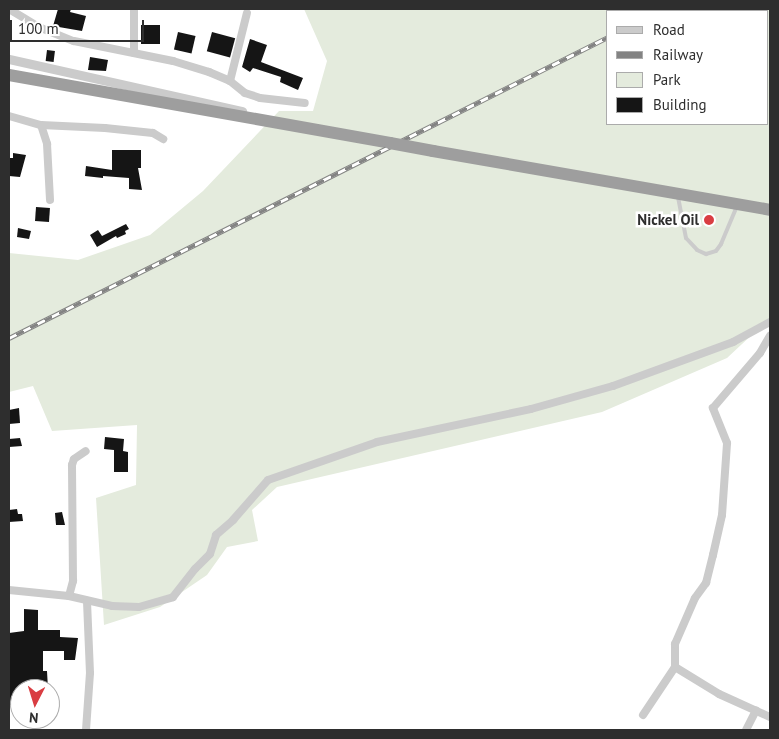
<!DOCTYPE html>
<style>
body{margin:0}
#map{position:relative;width:779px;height:739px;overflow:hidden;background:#fff;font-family:"PT Sans",sans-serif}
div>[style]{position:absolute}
.green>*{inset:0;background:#e4ebdd}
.building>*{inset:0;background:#151515;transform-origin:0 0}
.service>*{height:4px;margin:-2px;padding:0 2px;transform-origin:2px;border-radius:2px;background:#cbcbcb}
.minor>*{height:8px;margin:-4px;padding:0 4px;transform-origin:4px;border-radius:4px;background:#cbcbcb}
.tertiary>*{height:9px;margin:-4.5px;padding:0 4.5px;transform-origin:4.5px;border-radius:4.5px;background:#cbcbcb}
.trunk>*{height:12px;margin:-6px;padding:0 6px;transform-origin:6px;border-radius:6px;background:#9e9e9e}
.rail>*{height:4.5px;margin-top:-2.25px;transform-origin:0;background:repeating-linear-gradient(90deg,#fff 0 8px,#838383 0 16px);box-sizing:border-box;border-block:1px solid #838383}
.trunk-bridge>*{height:12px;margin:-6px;padding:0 6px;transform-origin:6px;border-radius:6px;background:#9e9e9e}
.dots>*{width:14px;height:14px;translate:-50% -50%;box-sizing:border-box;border:2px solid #fff;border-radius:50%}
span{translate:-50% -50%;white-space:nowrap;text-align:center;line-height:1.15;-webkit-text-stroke:5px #fff;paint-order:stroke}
.poi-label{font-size:15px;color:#2e2e2e;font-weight:700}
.right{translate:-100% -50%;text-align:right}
.frame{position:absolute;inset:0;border:10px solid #2e2e2e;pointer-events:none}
.legend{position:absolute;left:606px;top:10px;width:162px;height:115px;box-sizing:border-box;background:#fff;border:1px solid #ababab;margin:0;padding:6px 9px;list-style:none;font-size:15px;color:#2e2e2e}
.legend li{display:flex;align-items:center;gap:10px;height:25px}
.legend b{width:25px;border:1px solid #ababab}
.north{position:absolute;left:10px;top:679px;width:50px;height:50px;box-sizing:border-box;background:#fff;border:1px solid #ababab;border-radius:50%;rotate:185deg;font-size:14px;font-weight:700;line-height:20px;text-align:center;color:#2e2e2e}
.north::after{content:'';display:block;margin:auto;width:18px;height:22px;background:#d93d42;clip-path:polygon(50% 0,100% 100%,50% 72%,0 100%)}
.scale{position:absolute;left:10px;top:20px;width:134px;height:22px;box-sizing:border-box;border:2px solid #2e2e2e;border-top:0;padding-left:6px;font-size:15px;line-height:18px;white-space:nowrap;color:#2e2e2e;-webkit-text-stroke:4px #fff;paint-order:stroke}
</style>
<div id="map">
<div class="green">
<div style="clip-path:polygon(evenodd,304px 9px,770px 9px,770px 318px,727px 358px,602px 412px,277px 487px,252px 510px,258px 541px,227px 547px,207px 575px,160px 607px,104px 625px,96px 498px,136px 485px,137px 425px,52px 431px,33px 386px,9px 392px,9px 253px,78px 260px,150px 235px,203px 191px,279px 111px,313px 111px,327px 61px,304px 9px,608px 11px,768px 11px,768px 124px,608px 124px,608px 11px)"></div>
</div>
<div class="building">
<div style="clip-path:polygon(58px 9px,71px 9px,70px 12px,86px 16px,82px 31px,53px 26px)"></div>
<div style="left:141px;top:25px;width:19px;height:19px"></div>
<div style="left:178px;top:32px;width:18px;height:18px;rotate:13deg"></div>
<div style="left:212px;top:32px;width:24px;height:20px;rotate:15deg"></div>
<div style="clip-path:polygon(250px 39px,267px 45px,261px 62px,303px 78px,298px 90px,280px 82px,281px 77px,253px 68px,250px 72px,242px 67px)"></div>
<div style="left:47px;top:50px;width:8px;height:11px;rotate:7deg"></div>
<div style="clip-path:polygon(90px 57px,108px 60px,106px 71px,88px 70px)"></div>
<div style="clip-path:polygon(112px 150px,141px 150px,141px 168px,138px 168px,142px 190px,129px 189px,129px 178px,103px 176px,103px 178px,85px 176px,86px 166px,112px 170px)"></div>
<div style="clip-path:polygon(13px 153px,26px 155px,20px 177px,9px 176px,9px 158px,13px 158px)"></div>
<div style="left:36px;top:207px;width:14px;height:14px;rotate:4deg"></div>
<div style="clip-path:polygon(126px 224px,129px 229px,125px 231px,126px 234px,117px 238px,116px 236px,97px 247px,90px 235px,98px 230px,102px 236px)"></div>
<div style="clip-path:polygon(18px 228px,31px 231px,29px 239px,17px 237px)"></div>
<div style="clip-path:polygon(19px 408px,20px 423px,9px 424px,9px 410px)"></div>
<div style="clip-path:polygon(105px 437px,124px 439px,123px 451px,128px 452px,128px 472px,114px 472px,114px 450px,104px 449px)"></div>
<div style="clip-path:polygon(20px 438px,22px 446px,9px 447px,9px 439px)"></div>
<div style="clip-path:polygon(17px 509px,18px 514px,22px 514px,23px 521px,9px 522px,9px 510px)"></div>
<div style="clip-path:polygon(62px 512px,65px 525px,56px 525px,55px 513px)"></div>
<div style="clip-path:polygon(24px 609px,38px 610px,38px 630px,60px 630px,60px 637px,78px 638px,75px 660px,64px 660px,64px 651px,43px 651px,43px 671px,47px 671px,48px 689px,20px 689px,20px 705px,9px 705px,9px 633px,24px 631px)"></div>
</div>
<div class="service">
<div style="left:678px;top:197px;width:42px;rotate:79deg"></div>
<div style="left:686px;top:238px;width:16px;rotate:47deg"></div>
<div style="left:697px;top:250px;width:10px;rotate:24deg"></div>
<div style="left:706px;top:254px;width:10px;rotate:-17deg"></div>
<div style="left:716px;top:251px;width:9px;rotate:-54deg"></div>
<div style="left:721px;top:244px;width:41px;rotate:-67.2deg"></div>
</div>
<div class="minor">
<div style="left:9px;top:9px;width:37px;rotate:31deg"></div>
<div style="left:41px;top:28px;width:35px;rotate:22deg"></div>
<div style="left:74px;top:41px;width:101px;rotate:11.4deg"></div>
<div style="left:173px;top:61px;width:38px;rotate:17deg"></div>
<div style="left:209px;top:72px;width:23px;rotate:23deg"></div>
<div style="left:230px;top:81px;width:19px;rotate:39deg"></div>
<div style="left:245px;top:93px;width:16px;rotate:18deg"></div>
<div style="left:260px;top:98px;width:45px;rotate:6.3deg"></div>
<div style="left:134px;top:53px;width:44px;rotate:-90deg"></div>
<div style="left:230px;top:81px;width:70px;rotate:-76deg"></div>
<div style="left:9px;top:116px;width:33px;rotate:16deg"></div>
<div style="left:41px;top:125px;width:20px;rotate:72deg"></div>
<div style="left:47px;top:144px;width:56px;rotate:86.9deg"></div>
<div style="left:41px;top:125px;width:64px;rotate:2.7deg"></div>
<div style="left:105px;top:128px;width:48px;rotate:5.9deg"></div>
<div style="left:153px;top:133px;width:12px;rotate:31deg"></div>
<div style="left:9px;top:590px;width:60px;rotate:5.7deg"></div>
<div style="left:69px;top:596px;width:44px;rotate:13.1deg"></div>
<div style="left:112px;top:606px;width:27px;rotate:2deg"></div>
<div style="left:139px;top:607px;width:35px;rotate:-16deg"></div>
<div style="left:173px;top:597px;width:36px;rotate:-52deg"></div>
<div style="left:195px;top:569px;width:21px;rotate:-45deg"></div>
<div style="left:210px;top:554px;width:20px;rotate:-72deg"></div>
<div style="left:216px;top:535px;width:23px;rotate:-41deg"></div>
<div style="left:233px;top:520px;width:53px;rotate:-48.8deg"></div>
<div style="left:268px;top:480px;width:115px;rotate:-19.2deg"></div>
<div style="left:377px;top:442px;width:157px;rotate:-12.1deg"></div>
<div style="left:531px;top:409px;width:85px;rotate:-15.7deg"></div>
<div style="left:613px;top:386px;width:128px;rotate:-20.1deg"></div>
<div style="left:733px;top:342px;width:42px;rotate:-28.4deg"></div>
<div style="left:69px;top:596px;width:16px;rotate:-75deg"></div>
<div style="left:73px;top:581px;width:116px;rotate:-90.5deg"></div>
<div style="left:72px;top:465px;width:6px;rotate:-72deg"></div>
<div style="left:74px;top:459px;width:14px;rotate:-34deg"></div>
<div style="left:675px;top:667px;width:52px;rotate:31.5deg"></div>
<div style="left:719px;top:694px;width:56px;rotate:24.3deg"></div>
<div style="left:643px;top:715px;width:58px;rotate:-56.3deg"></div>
<div style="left:675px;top:667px;width:23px;rotate:-90deg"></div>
<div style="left:675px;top:644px;width:50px;rotate:-66.5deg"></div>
<div style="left:695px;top:598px;width:19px;rotate:-54deg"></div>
<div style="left:706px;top:583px;width:29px;rotate:-76deg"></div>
<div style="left:713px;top:555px;width:41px;rotate:-77.3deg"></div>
<div style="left:722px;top:515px;width:72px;rotate:-86deg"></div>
<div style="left:727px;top:443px;width:38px;rotate:-112deg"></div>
<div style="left:713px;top:408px;width:72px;rotate:-49.5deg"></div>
<div style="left:760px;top:353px;width:20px;rotate:-60deg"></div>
<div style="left:86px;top:730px;width:57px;rotate:-86deg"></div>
<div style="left:90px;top:673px;width:72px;rotate:-92.4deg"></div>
<div style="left:746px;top:730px;width:22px;rotate:-63deg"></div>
</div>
<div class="tertiary">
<div style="left:9px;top:59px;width:239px;rotate:12.6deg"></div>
</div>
<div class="trunk">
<div style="left:9px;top:75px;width:387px;rotate:10.1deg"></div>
<div style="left:433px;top:151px;width:342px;rotate:9.9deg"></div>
</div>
<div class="rail">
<div style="left:660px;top:11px;width:5px;rotate:-22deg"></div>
<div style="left:9px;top:338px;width:670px;rotate:-26.68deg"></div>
</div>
<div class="trunk-bridge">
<div style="left:390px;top:143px;width:44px;rotate:10.5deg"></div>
</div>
<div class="dots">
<div style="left:709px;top:220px;background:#d93d42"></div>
</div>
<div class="poi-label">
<span class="right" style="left:699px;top:220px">Nickel Oil</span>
</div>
<div class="frame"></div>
<ul class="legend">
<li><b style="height:6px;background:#cbcbcb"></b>Road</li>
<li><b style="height:6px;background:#838383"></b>Railway</li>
<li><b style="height:14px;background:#e4ebdd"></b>Park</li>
<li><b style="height:14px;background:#151515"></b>Building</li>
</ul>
<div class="north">N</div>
<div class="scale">100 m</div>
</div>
